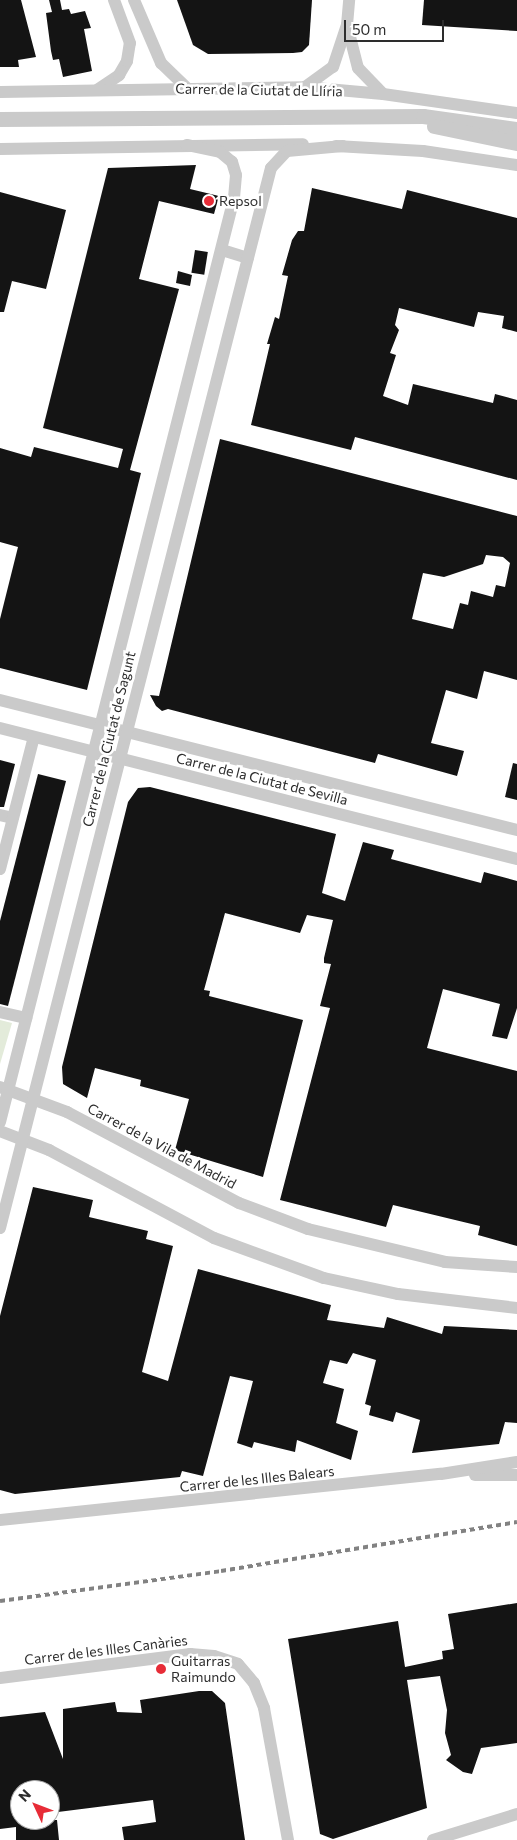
<!DOCTYPE html>
<meta charset="utf-8">
<style>
body{margin:0}
#map{position:relative;width:517px;height:1840px;overflow:hidden;background:#fff;font-family:Commissioner,sans-serif}
div>[style]{position:absolute}
.green>*{inset:0;background:#e3ebda}
.building>*{inset:0;background:#141414;transform-origin:0 0}
.minor>*{height:12px;margin:-6px;padding:0 6px;transform-origin:6px;border-radius:6px;background:#cacaca}
.tertiary>*{height:15px;margin:-7.5px;padding:0 7.5px;transform-origin:7.5px;border-radius:7.5px;background:#cacaca}
.rail>*{height:4px;margin-top:-2px;transform-origin:0;background:repeating-linear-gradient(90deg,#828282 0 5px,transparent 0 9px)}
.dots>*{width:14px;height:14px;translate:-50% -50%;box-sizing:border-box;border:2px solid #fff;border-radius:50%}
span{translate:-50% -50%;white-space:nowrap;text-align:center;line-height:1.15;-webkit-text-stroke:5px #fff;paint-order:stroke}
.street-label{font-size:14px;color:#2d2d2d}
.poi-label{font-size:14px;color:#2d2d2d}
.left{translate:0 -50%;text-align:left}
.north{position:absolute;left:10px;top:1780px;width:50px;height:50px;box-sizing:border-box;background:#fff;border:1px solid #ababab;border-radius:50%;rotate:313deg;font-size:14px;font-weight:700;line-height:20px;text-align:center;color:#2d2d2d}
.north::after{content:'';display:block;margin:auto;width:18px;height:22px;background:#e72c37;clip-path:polygon(50% 0,100% 100%,50% 72%,0 100%)}
.scale{position:absolute;left:344px;top:20px;width:100px;height:22px;box-sizing:border-box;border:2px solid #2d2d2d;border-top:0;padding-left:6px;font-size:15px;line-height:18px;white-space:nowrap;color:#2d2d2d;-webkit-text-stroke:4px #fff;paint-order:stroke}
</style>
<div id="map">
<div class="green">
<div style="clip-path:polygon(0 1020px,12px 1023px,0 1064px)"></div>
</div>
<div class="building">
<div style="clip-path:polygon(0 0,21px 0,36px 57px,18px 60px,19px 67px,0 67px)"></div>
<div style="clip-path:polygon(49px 0,60px 0,62px 10px,69px 9px,71px 14px,85px 11px,91px 28px,84px 29px,92px 71px,63px 77px,59px 59px,53px 60px,51px 51px,46px 13px,52px 12px)"></div>
<div style="clip-path:polygon(177px 0,312px 0,309px 45px,302px 52px,293px 53px,208px 54px,193px 45px)"></div>
<div style="clip-path:polygon(424px 0,517px 0,517px 31px,422px 25px)"></div>
<div style="clip-path:polygon(196px 165px,190px 189px,219px 196px,214px 214px,159px 201px,139px 279px,179px 289px,130px 470px,141px 473px,87px 690px,0 668px,0 619px,18px 547px,0 542px,0 448px,31px 457px,34px 447px,118px 468px,123px 449px,43px 428px,108px 168px)"></div>
<div style="clip-path:polygon(312px 188px,402px 209px,407px 190px,517px 218px,517px 332px,502px 328px,504px 316px,478px 312px,474px 327px,399px 308px,395px 325px,399px 330px,390px 353px,396px 355px,383px 396px,408px 405px,413px 384px,493px 403px,495px 394px,517px 400px,517px 480px,355px 437px,351px 450px,251px 425px,270px 344px,267px 344px,275px 317px,279px 319px,288px 276px,282px 275px,292px 240px,298px 231px,304px 231px)"></div>
<div style="clip-path:polygon(0 192px,66px 210px,46px 289px,12px 281px,4px 312px,0 312px)"></div>
<div style="left:195px;top:250px;width:13px;height:23px;rotate:9deg"></div>
<div style="clip-path:polygon(178px 271px,192px 275px,190px 286px,176px 283px)"></div>
<div style="clip-path:polygon(evenodd,220px 439px,517px 516px,517px 680px,484px 671px,477px 699px,446px 690px,431px 743px,464px 751px,457px 776px,378px 754px,375px 763px,168px 709px,162px 711px,156px 706px,150px 695px,159px 696px,220px 439px,486px 555px,503px 557px,510px 563px,505px 587px,496px 585px,493px 597px,471px 591px,468px 605px,460px 603px,453px 629px,412px 619px,423px 573px,444px 577px,483px 564px,486px 555px)"></div>
<div style="clip-path:polygon(0 760px,15px 764px,4px 807px,0 807px)"></div>
<div style="clip-path:polygon(513px 763px,517px 764px,517px 800px,505px 797px)"></div>
<div style="clip-path:polygon(38px 774px,66px 781px,8px 1006px,0 1004px,0 921px)"></div>
<div style="clip-path:polygon(150px 787px,336px 834px,322px 893px,345px 901px,363px 842px,394px 850px,391px 859px,481px 883px,484px 872px,517px 881px,517px 1008px,507px 1039px,492px 1036px,500px 1004px,443px 989px,427px 1048px,517px 1071px,517px 1246px,478px 1235px,480px 1226px,393px 1205px,386px 1227px,280px 1200px,330px 1008px,320px 1006px,331px 964px,324px 963px,324px 958px,333px 920px,307px 915px,300px 933px,225px 913px,204px 990px,210px 991px,209px 996px,303px 1020px,263px 1177px,175px 1150px,189px 1099px,140px 1086px,141px 1080px,95px 1068px,87px 1098px,63px 1084px,62px 1067px,128px 802px,138px 788px)"></div>
<div style="clip-path:polygon(33px 1187px,93px 1200px,89px 1217px,148px 1231px,146px 1239px,173px 1246px,142px 1372px,168px 1381px,198px 1269px,331px 1305px,327px 1320px,384px 1328px,387px 1317px,442px 1334px,444px 1326px,517px 1330px,517px 1423px,505px 1422px,499px 1444px,412px 1453px,420px 1420px,396px 1412px,393px 1422px,369px 1415px,371px 1406px,365px 1404px,376px 1360px,353px 1353px,347px 1364px,330px 1360px,323px 1383px,344px 1389px,336px 1423px,358px 1431px,351px 1460px,297px 1440px,295px 1452px,254px 1442px,252px 1448px,237px 1443px,253px 1381px,230px 1376px,203px 1476px,182px 1471px,180px 1477px,15px 1494px,0 1490px,0 1316px)"></div>
<div style="clip-path:polygon(517px 1603px,517px 1743px,481px 1748px,472px 1774px,463px 1772px,446px 1760px,451px 1755px,445px 1733px,447px 1710px,440px 1676px,407px 1680px,427px 1808px,333px 1839px,320px 1834px,288px 1639px,398px 1621px,405px 1667px,443px 1659px,442px 1651px,454px 1649px,448px 1614px)"></div>
<div style="clip-path:polygon(199px 1691px,212px 1691px,225px 1703px,245px 1840px,124px 1840px,122px 1827px,156px 1822px,153px 1800px,50px 1813px,50px 1790px,20px 1790px,20px 1820px,57px 1820px,59px 1840px,16px 1840px,16px 1827px,0 1829px,0 1717px,45px 1712px,63px 1759px,63px 1709px,115px 1702px,117px 1712px,142px 1713px,140px 1700px)"></div>
</div>
<div class="minor">
<div style="left:134px;top:0;width:69px;rotate:66.8deg"></div>
<div style="left:161px;top:63px;width:36px;rotate:44deg"></div>
<div style="left:347px;top:25px;width:44px;rotate:75.7deg"></div>
<div style="left:358px;top:68px;width:36px;rotate:46deg"></div>
<div style="left:305px;top:87px;width:34px;rotate:-36deg"></div>
<div style="left:333px;top:67px;width:44px;rotate:-71.6deg"></div>
<div style="left:347px;top:25px;width:25px;rotate:-85deg"></div>
<div style="left:97px;top:90px;width:27px;rotate:-34deg"></div>
<div style="left:119px;top:75px;width:16px;rotate:-60deg"></div>
<div style="left:127px;top:61px;width:18px;rotate:-81deg"></div>
<div style="left:130px;top:43px;width:46px;rotate:-110.4deg"></div>
<div style="left:0;top:92px;width:305px;rotate:-0.9deg"></div>
<div style="left:305px;top:87px;width:78px;rotate:5.1deg"></div>
<div style="left:383px;top:94px;width:135px;rotate:8.1deg"></div>
<div style="left:336px;top:146px;width:87px;rotate:3.3deg"></div>
<div style="left:423px;top:151px;width:95px;rotate:8.5deg"></div>
<div style="left:0;top:149px;width:303px;rotate:-0.9deg"></div>
<div style="left:222px;top:250px;width:27px;rotate:17deg"></div>
<div style="left:0;top:700px;width:533px;rotate:14.11deg"></div>
<div style="left:0;top:728px;width:533px;rotate:14.22deg"></div>
<div style="left:0;top:815px;width:13px;rotate:13deg"></div>
<div style="left:0;top:869px;width:136px;rotate:-75.6deg"></div>
<div style="left:0;top:1012px;width:27px;rotate:13deg"></div>
<div style="left:0;top:1087px;width:72px;rotate:20.5deg"></div>
<div style="left:67px;top:1112px;width:195px;rotate:27.9deg"></div>
<div style="left:239px;top:1203px;width:74px;rotate:20.6deg"></div>
<div style="left:308px;top:1229px;width:141px;rotate:13.5deg"></div>
<div style="left:445px;top:1262px;width:72px;rotate:4deg"></div>
<div style="left:0;top:1122px;width:953px;rotate:-75.79deg"></div>
<div style="left:234px;top:198px;width:23px;rotate:-85deg"></div>
<div style="left:236px;top:175px;width:14px;rotate:-107deg"></div>
<div style="left:232px;top:162px;width:16px;rotate:-140deg"></div>
<div style="left:220px;top:152px;width:34px;rotate:-168deg"></div>
<div style="left:0;top:1131px;width:53px;rotate:21.2deg"></div>
<div style="left:49px;top:1150px;width:187px;rotate:28.1deg"></div>
<div style="left:214px;top:1238px;width:117px;rotate:20deg"></div>
<div style="left:324px;top:1278px;width:76px;rotate:12.2deg"></div>
<div style="left:398px;top:1294px;width:120px;rotate:6.7deg"></div>
<div style="left:0;top:1228px;width:1094px;rotate:-75.66deg"></div>
<div style="left:271px;top:168px;width:23px;rotate:-47deg"></div>
<div style="left:287px;top:151px;width:56px;rotate:-5.1deg"></div>
<div style="left:475px;top:1475px;width:42px"></div>
<div style="left:0;top:1520px;width:443px;rotate:-6deg"></div>
<div style="left:441px;top:1474px;width:77px;rotate:-9deg"></div>
<div style="left:0;top:1678px;width:192px;rotate:-7.2deg"></div>
<div style="left:190px;top:1654px;width:24px;rotate:5deg"></div>
<div style="left:214px;top:1656px;width:25px;rotate:18deg"></div>
<div style="left:238px;top:1664px;width:25px;rotate:50deg"></div>
<div style="left:254px;top:1683px;width:27px;rotate:68deg"></div>
<div style="left:264px;top:1708px;width:134px;rotate:79.7deg"></div>
<div style="left:433px;top:1840px;width:88px;rotate:-17.2deg"></div>
</div>
<div class="tertiary">
<div style="left:0;top:119px;width:423px;rotate:-0.4deg"></div>
<div style="left:423px;top:116px;width:95px;rotate:7.9deg"></div>
<div style="left:434px;top:126px;width:85px;rotate:11.6deg"></div>
</div>
<div class="rail">
<div style="left:0;top:1601px;width:223px;rotate:-7.7deg"></div>
<div style="left:221px;top:1571px;width:300px;rotate:-9.4deg"></div>
</div>
<div class="dots">
<div style="left:209px;top:201px;background:#e72c37"></div>
<div style="left:161px;top:1669px;background:#e72c37"></div>
</div>
<div class="street-label">
<span style="left:259px;top:90px;rotate:1deg">Carrer de la Ciutat de Llíria</span>
<span style="left:109px;top:739px;rotate:-76deg">Carrer de la Ciutat de Sagunt</span>
<span style="left:262px;top:779px;rotate:14deg">Carrer de la Ciutat de Sevilla</span>
<span style="left:162px;top:1146px;rotate:28deg">Carrer de la Vila de Madrid</span>
<span style="left:257px;top:1479px;rotate:-6deg">Carrer de les Illes Balears</span>
<span style="left:106px;top:1650px;rotate:-7deg">Carrer de les Illes Canàries</span>
</div>
<div class="poi-label">
<span class="left" style="left:219px;top:201px">Repsol</span>
<span class="left" style="left:171px;top:1669px">Guitarras<br>Raimundo</span>
</div>
<div class="north">N</div>
<div class="scale">50 m</div>
</div>
